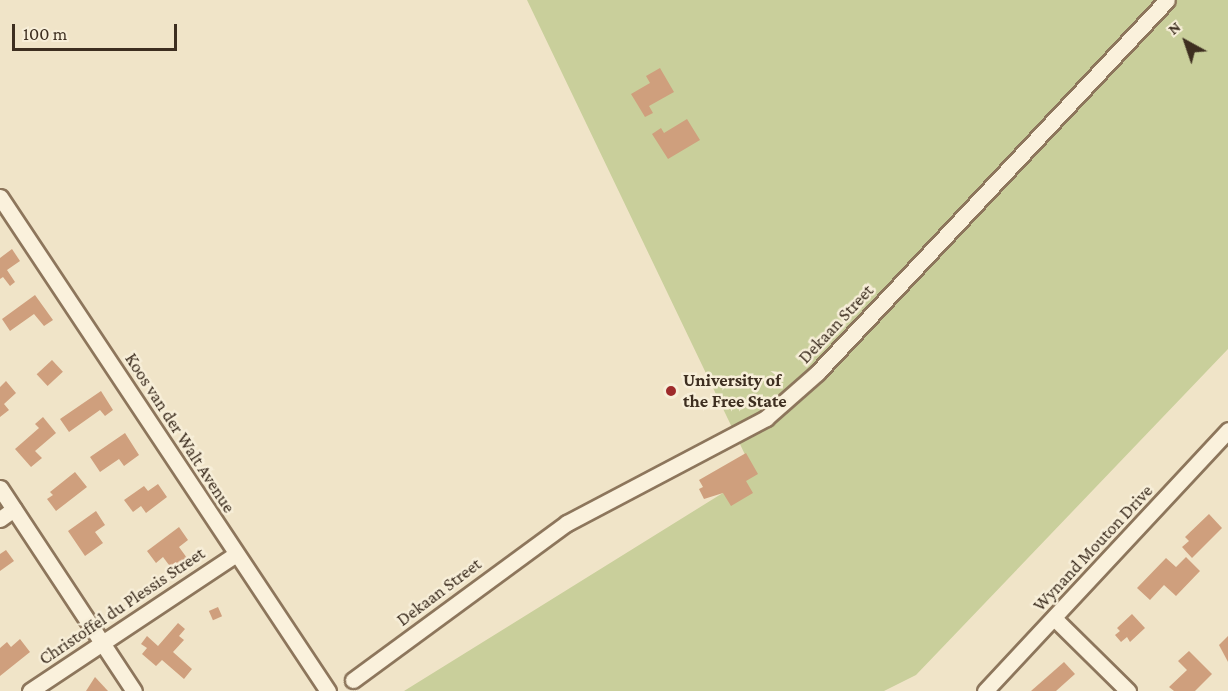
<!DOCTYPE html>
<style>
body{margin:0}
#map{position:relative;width:1228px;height:691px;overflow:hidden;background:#f0e4c8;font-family:"Crimson Pro",serif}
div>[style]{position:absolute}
.green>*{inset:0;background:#c9cf9b}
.building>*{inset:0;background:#cf9f7d;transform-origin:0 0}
.roads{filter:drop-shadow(2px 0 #8d765c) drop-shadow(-2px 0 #8d765c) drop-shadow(0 2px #8d765c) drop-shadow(0 -2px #8d765c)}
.minor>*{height:15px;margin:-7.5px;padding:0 7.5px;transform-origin:7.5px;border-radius:7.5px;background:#faf1dc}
.dots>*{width:16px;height:16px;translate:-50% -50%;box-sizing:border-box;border:3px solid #f7eed8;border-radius:50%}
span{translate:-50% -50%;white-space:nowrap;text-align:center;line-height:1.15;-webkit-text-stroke:5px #f7eed8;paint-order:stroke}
.street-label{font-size:18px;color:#3d2e20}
.poi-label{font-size:18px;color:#3d2e20;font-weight:700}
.left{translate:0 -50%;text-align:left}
.north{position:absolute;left:1156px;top:12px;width:60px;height:60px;-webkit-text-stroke:4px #f7eed8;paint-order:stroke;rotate:320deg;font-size:16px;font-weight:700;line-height:24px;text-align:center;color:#3d2e20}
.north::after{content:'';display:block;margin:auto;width:21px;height:27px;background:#3d2e20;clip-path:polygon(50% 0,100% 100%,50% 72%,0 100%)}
.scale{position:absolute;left:12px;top:24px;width:165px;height:27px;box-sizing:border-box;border:3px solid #3d2e20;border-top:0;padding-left:8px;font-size:18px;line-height:21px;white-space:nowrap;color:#3d2e20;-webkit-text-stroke:4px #f7eed8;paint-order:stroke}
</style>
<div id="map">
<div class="green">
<div style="clip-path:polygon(527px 0,1228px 0,1228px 349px,916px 675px,884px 691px,404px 691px,726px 491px,750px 465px)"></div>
</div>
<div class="building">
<div style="clip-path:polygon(660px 68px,674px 92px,649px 106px,653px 113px,645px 117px,631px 94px,650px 83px,646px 76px)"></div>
<div style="clip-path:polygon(687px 119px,700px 140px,668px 159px,652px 134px,661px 128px,664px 133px)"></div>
<div style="clip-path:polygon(12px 249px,20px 261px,7px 270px,15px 282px,10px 286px,3px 277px,0 279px,0 258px)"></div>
<div style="clip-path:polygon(35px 295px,53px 320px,44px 326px,34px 314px,10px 331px,2px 319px)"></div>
<div style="left:52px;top:360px;width:16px;height:21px;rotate:47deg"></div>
<div style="clip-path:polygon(6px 381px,16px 393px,4px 404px,9px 410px,0 417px,0 387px)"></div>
<div style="clip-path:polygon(101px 391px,113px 410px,105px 416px,100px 410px,69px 432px,60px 419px)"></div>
<div style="clip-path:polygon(43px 417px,56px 433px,35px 451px,42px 458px,31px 467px,15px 449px,39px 428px,35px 424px)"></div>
<div style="clip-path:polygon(125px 433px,139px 455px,124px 466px,119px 459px,100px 472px,90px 457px)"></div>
<div style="clip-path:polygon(746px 453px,758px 474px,746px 481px,753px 493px,731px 506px,723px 493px,704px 499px,699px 489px,703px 487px,699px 480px)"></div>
<div style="clip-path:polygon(75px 472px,87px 487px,56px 511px,47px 499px,53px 495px,50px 492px)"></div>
<div style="clip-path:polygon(158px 484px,167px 497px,146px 513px,141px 506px,133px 512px,124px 500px,144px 486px,148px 491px)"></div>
<div style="clip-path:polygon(96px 511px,105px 525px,95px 532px,103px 543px,85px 556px,68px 531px)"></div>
<div style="clip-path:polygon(1209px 514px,1222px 528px,1192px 558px,1182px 547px,1189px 541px,1185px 537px)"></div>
<div style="clip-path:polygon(179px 527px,188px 540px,179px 547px,187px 558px,172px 569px,163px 557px,156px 563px,147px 551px)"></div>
<div style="clip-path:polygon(6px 550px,14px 561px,0 571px,0 554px)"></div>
<div style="clip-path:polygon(1186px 557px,1200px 571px,1176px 596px,1164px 585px,1150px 600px,1137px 588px,1166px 558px,1176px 567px)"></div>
<div style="left:218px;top:607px;width:10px;height:10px;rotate:66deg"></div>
<div style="clip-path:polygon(1132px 614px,1145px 628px,1130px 642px,1127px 637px,1121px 642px,1115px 635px,1120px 631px,1117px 628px)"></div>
<div style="clip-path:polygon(178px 623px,185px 629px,179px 636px,184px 640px,173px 652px,192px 669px,184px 679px,162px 660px,156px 666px,142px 654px,147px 648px,141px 644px,147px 636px,158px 646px)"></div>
<div style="clip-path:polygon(1228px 636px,1228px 662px,1219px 645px)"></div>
<div style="clip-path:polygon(20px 639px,30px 652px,0 676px,0 648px,7px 642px,11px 647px)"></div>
<div style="clip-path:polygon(1189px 651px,1212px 674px,1195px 691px,1174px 691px,1169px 687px,1187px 670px,1178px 661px)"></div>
<div style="clip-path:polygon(1064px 662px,1075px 674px,1056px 691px,1031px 691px)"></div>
<div style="clip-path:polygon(95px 677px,108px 691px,86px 691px)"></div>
</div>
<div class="roads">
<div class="minor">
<div style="left:0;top:197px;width:593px;rotate:56.42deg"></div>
<div style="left:0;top:488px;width:243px;rotate:56.6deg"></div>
<div style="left:0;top:519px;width:17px;rotate:-36deg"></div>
<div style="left:1054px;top:618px;width:104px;rotate:44.6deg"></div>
<div style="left:353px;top:680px;width:265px;rotate:-36.3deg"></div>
<div style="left:567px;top:523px;width:225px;rotate:-27.8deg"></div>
<div style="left:766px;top:418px;width:68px;rotate:-41.4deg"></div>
<div style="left:817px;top:373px;width:511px;rotate:-46.82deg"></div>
<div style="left:30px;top:691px;width:247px;rotate:-33.6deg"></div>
<div style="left:985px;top:691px;width:357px;rotate:-47deg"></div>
</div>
</div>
<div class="dots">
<div style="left:671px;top:391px;background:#9e2a2b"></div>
</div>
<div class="street-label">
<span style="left:836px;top:324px;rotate:-47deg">Dekaan Street</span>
<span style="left:180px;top:433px;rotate:57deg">Koos van der Walt Avenue</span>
<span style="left:1093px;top:548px;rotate:-47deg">Wynand Mouton Drive</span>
<span style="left:439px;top:592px;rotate:-37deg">Dekaan Street</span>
<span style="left:122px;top:606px;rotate:-34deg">Christoffel du Plessis Street</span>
</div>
<div class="poi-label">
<span class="left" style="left:683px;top:391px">University of<br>the Free State</span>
</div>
<div class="north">N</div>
<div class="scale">100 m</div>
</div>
